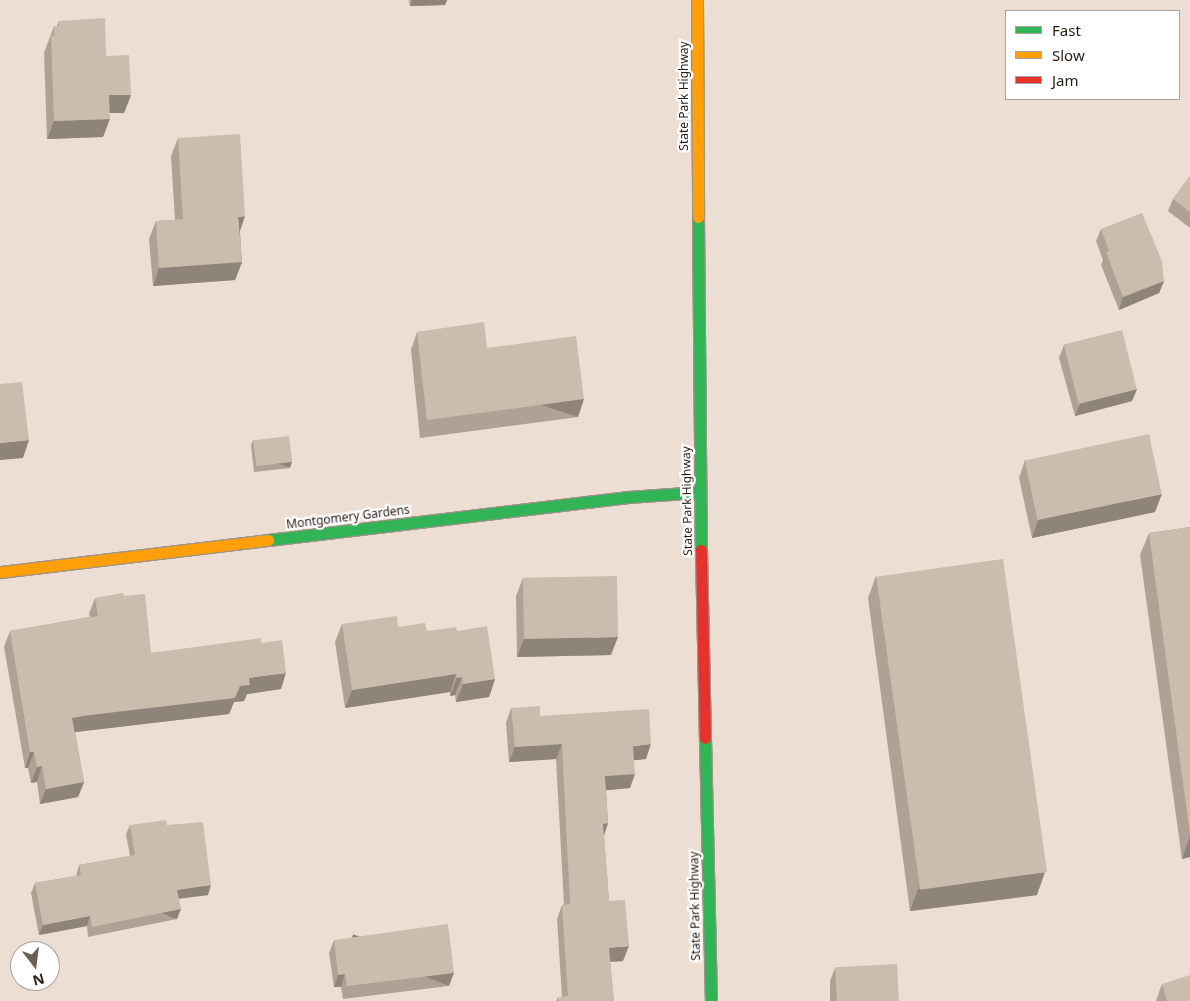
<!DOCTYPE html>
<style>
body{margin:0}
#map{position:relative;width:1190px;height:1001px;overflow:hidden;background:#ecded2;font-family:"Noto Sans",sans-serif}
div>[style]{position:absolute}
.roads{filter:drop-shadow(1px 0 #9d938a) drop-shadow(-1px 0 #9d938a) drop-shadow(0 1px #9d938a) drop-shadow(0 -1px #9d938a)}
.fast>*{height:11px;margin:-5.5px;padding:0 5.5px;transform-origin:5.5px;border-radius:5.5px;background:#30b455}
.slow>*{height:11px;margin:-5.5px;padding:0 5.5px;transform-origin:5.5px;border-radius:5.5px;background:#ff9f0a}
.jam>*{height:11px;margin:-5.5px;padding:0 5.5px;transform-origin:5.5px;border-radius:5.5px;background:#e5322d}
.wall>*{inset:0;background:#afa295}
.shaded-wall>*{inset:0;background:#8e8479;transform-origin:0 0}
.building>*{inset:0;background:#cbbcad;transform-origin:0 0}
span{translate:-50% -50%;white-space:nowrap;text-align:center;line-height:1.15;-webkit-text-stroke:4.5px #fff;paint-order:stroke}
.street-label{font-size:12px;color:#251c14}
.legend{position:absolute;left:1005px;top:10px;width:175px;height:90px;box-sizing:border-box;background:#fff;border:1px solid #a8a4a1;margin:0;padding:6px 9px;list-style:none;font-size:15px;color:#251c14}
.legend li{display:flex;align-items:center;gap:10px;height:25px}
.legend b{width:25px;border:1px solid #a8a4a1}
.north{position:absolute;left:10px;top:941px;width:50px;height:50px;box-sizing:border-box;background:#fff;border:1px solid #a8a4a1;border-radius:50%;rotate:165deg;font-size:14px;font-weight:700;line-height:20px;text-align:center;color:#251c14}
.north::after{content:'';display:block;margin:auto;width:18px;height:22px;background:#6b6056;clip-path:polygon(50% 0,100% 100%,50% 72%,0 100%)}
</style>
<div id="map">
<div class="roads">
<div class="fast">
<div style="left:698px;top:217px;width:333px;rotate:89.5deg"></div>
<div style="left:268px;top:540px;width:363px;rotate:-6.8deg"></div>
<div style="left:628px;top:497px;width:72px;rotate:-4deg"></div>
<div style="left:705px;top:738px;width:263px;rotate:88.7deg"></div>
</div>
<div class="slow">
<div style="left:697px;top:0;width:217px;rotate:89.7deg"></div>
<div style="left:0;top:572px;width:270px;rotate:-6.8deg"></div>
</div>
<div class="jam">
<div style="left:701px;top:550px;width:188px;rotate:88.8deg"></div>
</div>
</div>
<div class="wall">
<div style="clip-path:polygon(409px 0,447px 0,445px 5px,410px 6px)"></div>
<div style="clip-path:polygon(59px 21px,106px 56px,131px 95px,124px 113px,109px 113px,103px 137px,47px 139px,44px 53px,54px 26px,57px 26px)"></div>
<div style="clip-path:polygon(178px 138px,240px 232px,242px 262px,235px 280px,153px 286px,149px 239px,156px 221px,175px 220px,171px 156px)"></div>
<div style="clip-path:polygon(1190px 176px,1190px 228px,1168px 211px,1173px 199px)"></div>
<div style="clip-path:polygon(1101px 229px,1164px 281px,1159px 293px,1119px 310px,1101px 265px,1103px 260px,1096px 241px)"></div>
<div style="clip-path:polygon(417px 332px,487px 348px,578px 417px,420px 438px,411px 350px)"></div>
<div style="clip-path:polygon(1064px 345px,1137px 389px,1132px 401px,1075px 416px,1059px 358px)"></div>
<div style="clip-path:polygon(253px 440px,290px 468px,254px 472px,251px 446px)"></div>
<div style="clip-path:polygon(1025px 460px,1155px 512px,1032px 538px,1019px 478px)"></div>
<div style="clip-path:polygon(1190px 527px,1190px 857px,1182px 859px,1140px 555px,1149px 533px)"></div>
<div style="clip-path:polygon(876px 576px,1037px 895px,910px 911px,868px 598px)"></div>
<div style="clip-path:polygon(523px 578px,611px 655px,517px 657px,516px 596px)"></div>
<div style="clip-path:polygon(124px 596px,151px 653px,261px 643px,281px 689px,247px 694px,244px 701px,234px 702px,229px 714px,75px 732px,84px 782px,78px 797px,40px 804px,37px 782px,31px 783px,28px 768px,25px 768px,4px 647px,10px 631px,90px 617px,89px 614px,95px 598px)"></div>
<div style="clip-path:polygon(342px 624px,427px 631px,457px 631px,495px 679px,489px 697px,456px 702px,455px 695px,450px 696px,450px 692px,345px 708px,335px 642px)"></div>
<div style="clip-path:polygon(511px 708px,540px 716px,646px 759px,634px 760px,630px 788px,606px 790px,608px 823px,604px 836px,609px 901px,623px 961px,610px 962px,614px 1001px,556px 1001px,558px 997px,562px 997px,557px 919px,562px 905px,564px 904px,556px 759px,509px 762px,506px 723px)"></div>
<div style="clip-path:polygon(130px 825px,167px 825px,208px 895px,179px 899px,177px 919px,88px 937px,87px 926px,39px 935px,31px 893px,35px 883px,76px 876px,79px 865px,130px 856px,126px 834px)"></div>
<div style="clip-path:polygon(334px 940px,449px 986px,343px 999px,341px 987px,334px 987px,329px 953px)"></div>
<div style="clip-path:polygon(835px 968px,899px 1001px,830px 1001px,830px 981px)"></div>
<div style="clip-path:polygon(1162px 984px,1190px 1001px,1156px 1001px)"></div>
</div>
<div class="shaded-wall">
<div style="clip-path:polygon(412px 0,447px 0,445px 5px,410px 6px)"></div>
<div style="clip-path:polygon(109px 95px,131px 95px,124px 113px,102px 113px)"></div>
<div style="clip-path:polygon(110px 119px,103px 137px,47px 139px,54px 121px)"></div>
<div style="clip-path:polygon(245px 216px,239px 234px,238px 217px)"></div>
<div style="clip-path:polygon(242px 262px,235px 280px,153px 286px,159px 268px)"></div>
<div style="clip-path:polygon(1164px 281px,1159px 293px,1119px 310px,1123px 297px)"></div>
<div style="clip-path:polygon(1137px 389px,1132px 401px,1075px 416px,1080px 404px)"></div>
<div style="left:584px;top:399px;width:19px;height:158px;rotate:108deg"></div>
<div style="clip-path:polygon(29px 440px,23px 458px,0 460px,0 443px)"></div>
<div style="left:292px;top:462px;width:6px;height:36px;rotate:108deg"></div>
<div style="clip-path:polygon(1162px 494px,1155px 512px,1032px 538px,1038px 520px)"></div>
<div style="clip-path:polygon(618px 637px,611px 655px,517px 657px,524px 639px)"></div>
<div style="clip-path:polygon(286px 673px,281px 689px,247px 694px,244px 701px,234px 702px,229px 714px,76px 732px,66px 734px,72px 718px,240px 686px,249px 678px)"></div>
<div style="clip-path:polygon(456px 674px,450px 692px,345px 708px,352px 690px)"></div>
<div style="clip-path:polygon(462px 677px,455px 695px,450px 696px,457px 678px)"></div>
<div style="clip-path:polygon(495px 679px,489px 697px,456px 702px,463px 684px)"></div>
<div style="clip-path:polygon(562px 744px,556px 759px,509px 762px,515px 747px)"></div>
<div style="clip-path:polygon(651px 744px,646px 759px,627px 761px,633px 746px)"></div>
<div style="clip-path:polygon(30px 752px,34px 752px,28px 768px,25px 768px)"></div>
<div style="clip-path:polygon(42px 766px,37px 782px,31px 783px,37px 767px)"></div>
<div style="clip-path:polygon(635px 774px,630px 788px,599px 791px,605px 776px)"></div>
<div style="clip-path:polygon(84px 782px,78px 797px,40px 804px,46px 789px)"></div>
<div style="clip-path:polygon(608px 823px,603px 838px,603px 824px)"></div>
<div style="clip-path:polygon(1190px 836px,1190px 857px,1182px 859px)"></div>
<div style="clip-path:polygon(1045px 872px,1037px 895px,910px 911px,918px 889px)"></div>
<div style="clip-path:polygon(211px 885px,208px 895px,174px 899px,177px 890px)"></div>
<div style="left:181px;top:909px;width:11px;height:91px;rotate:112deg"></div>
<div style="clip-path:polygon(90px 916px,87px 926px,39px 935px,43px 925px)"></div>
<div style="clip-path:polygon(629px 946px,623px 961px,604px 962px,609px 948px)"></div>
<div style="left:454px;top:973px;width:14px;height:108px;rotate:111deg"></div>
<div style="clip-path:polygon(345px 974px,341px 987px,334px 987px,338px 975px)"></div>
</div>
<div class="building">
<div style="clip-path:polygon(105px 18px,106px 56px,129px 55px,131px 95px,109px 95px,110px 119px,54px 121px,51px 35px,54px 36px,54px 26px,59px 26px,59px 21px)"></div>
<div style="clip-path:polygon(240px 134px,245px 216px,238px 217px,242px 262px,159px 268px,156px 221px,183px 219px,178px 138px)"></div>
<div style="clip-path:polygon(1190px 176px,1190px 212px,1173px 199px)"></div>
<div style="clip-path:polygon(1142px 213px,1162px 261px,1164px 281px,1123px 297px,1106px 252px,1109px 251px,1101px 229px)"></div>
<div style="clip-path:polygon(484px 322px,487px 348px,576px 336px,584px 399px,427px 420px,417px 332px)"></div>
<div style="left:1122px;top:330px;width:61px;height:60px;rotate:76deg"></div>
<div style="clip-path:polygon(22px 382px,29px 440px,0 443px,0 384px)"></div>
<div style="left:1149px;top:434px;width:61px;height:127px;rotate:78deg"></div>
<div style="left:289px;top:436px;width:26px;height:36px;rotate:83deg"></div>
<div style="clip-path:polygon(1190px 527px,1190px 834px,1149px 533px)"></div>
<div style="left:1003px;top:559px;width:316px;height:128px;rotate:82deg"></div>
<div style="left:617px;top:576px;width:61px;height:94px;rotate:89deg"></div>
<div style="clip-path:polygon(123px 593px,124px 596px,145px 594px,151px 653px,261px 638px,261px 643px,282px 640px,286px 673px,249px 678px,250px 685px,240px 686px,235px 698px,82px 716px,72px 718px,84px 782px,46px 789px,42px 766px,37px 767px,34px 752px,30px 752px,10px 631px,98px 616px,95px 598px)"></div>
<div style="clip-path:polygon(397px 616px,398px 627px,425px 623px,427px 631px,456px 627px,457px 631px,487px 626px,495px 679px,463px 684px,462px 677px,457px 678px,456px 674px,352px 690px,342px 624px)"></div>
<div style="clip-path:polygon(540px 706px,540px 716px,649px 709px,651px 744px,633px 746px,635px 774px,605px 776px,608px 823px,603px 824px,609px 901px,625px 900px,629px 946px,609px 948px,614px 1001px,558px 1001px,558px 997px,568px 996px,562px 905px,570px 904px,562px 744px,515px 747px,511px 708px)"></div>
<div style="clip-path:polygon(166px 820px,167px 825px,203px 822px,211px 885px,177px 890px,181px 909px,92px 927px,90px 916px,43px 925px,35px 883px,81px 875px,79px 865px,135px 855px,130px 825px)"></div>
<div style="clip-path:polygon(448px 924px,454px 973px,347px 986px,345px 974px,338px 975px,334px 940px)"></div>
<div style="left:897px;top:964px;width:37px;height:62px;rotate:87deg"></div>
<div style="clip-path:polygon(1190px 975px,1190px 1001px,1167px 1001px,1162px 984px)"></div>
</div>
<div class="street-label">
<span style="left:684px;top:96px;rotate:-90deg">State Park Highway</span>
<span style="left:687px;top:501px;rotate:-91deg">State Park Highway</span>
<span style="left:348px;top:517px;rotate:-7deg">Montgomery Gardens</span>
<span style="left:695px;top:906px;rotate:-91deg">State Park Highway</span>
</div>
<ul class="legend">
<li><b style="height:6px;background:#30b455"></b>Fast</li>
<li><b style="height:6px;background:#ff9f0a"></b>Slow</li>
<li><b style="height:6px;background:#e5322d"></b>Jam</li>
</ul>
<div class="north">N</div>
</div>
